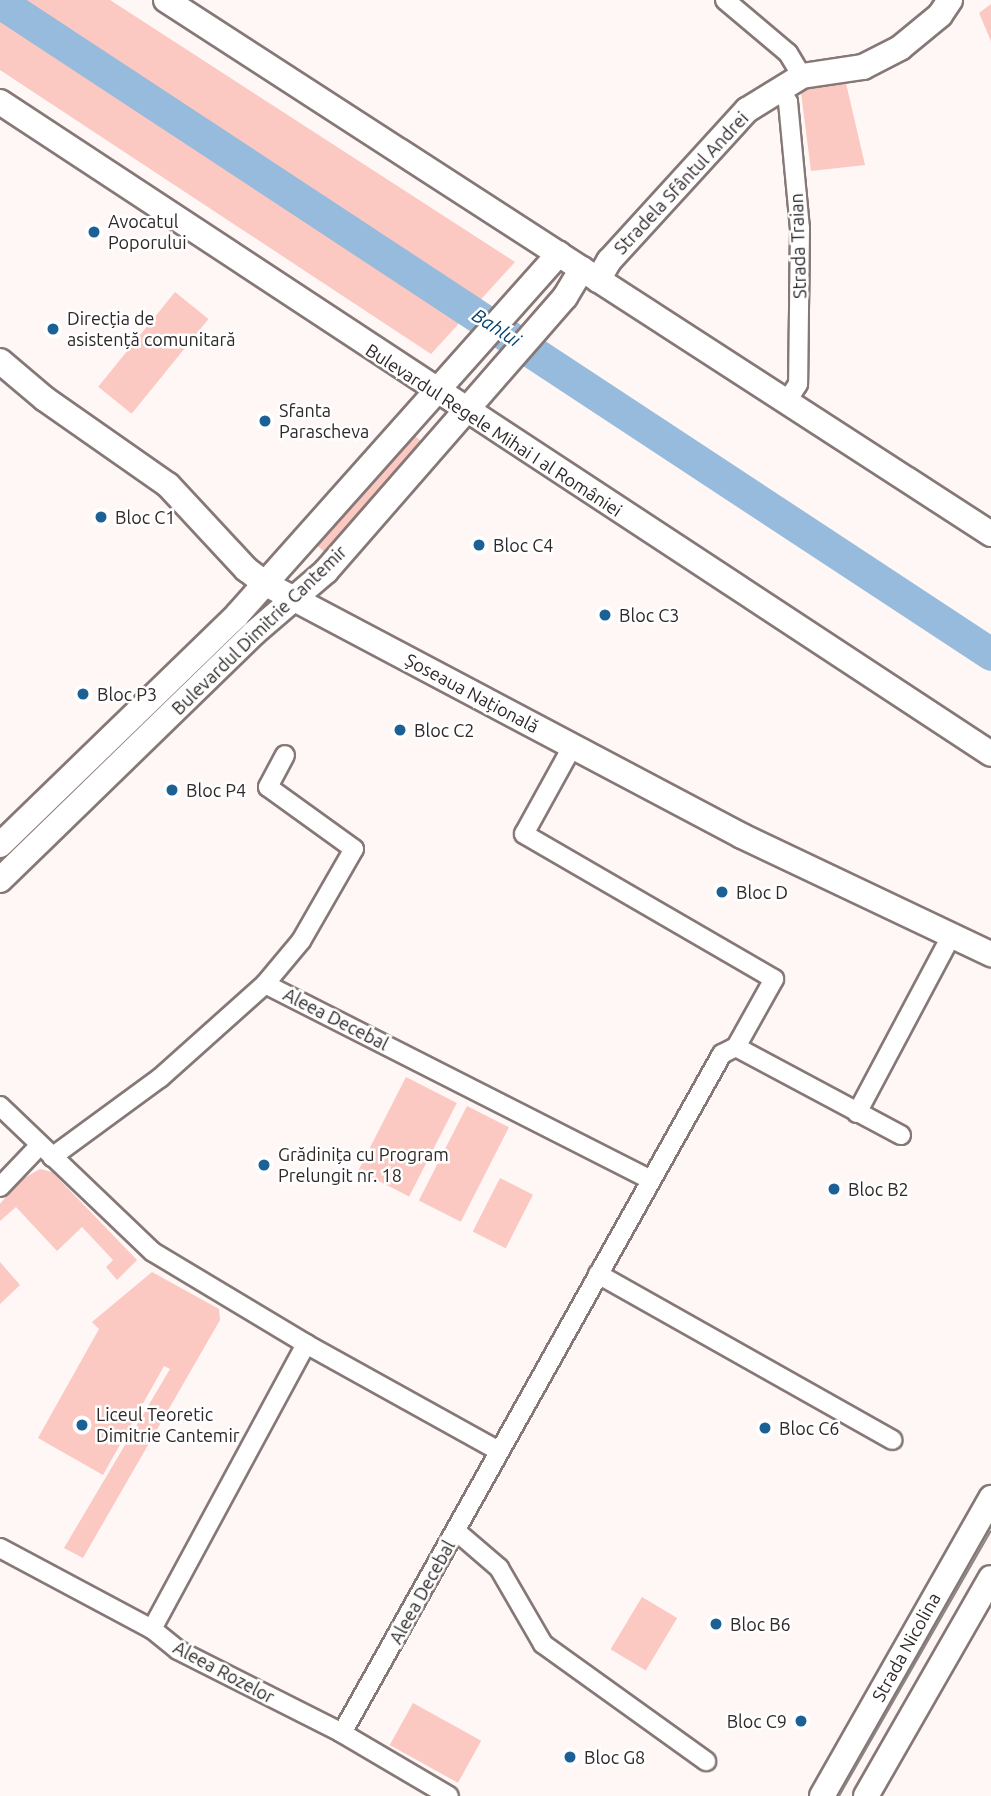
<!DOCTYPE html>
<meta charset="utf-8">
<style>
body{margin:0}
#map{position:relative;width:991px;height:1796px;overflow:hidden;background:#fef7f6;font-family:Ubuntu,sans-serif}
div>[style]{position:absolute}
.green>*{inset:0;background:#fbc8c2;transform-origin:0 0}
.river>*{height:33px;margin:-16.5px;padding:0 16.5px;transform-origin:16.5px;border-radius:16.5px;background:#96bbdc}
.roads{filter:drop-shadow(2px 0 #867876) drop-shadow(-2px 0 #867876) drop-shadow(0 2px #867876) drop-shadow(0 -2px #867876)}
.street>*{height:18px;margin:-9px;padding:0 9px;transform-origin:9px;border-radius:9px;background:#fff}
.secondary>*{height:24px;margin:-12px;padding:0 12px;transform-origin:12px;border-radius:12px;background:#fff}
.tram>*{height:2px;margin:-1px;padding:0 1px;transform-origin:1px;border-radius:1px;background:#8b8584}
.dots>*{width:19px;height:19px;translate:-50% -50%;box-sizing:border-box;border:4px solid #fff;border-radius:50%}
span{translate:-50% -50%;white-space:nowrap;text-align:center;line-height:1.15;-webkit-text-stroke:5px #fff;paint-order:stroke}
.street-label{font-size:18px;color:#2e2828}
.poi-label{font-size:18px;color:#2e2828}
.left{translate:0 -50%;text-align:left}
.right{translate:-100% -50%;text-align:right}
.water-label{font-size:19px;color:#03416c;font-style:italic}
</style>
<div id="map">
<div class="green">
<div style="clip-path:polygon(0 0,110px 0,515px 262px,431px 354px,0 70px)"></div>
<div style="clip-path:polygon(991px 4px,991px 41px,979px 13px)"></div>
<div style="clip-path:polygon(845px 79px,865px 165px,811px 171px,800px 85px)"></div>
<div style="left:175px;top:292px;width:43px;height:122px;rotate:39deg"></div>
<div style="left:414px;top:435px;width:12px;height:147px;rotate:42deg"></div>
<div style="left:406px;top:1077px;width:57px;height:105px;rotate:27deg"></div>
<div style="left:467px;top:1106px;width:47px;height:106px;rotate:27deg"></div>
<div style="clip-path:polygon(40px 1169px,52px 1172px,137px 1260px,117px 1280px,106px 1267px,113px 1260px,82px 1227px,57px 1251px,16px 1207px,0 1221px,0 1204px,19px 1181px)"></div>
<div style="left:500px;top:1178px;width:37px;height:60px;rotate:27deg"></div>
<div style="clip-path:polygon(0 1262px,20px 1285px,0 1304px)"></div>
<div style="clip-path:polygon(152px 1272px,219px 1309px,220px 1320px,83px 1558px,64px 1548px,170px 1369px,164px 1366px,103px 1475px,38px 1438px,99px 1329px,92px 1322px)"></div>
<div style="left:642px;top:1597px;width:41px;height:61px;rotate:31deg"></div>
<div style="left:413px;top:1703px;width:78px;height:48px;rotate:29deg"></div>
</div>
<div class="river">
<div style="left:0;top:2px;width:1186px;rotate:33.34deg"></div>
</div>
<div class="roads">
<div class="street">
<div style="left:725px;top:0;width:82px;rotate:40.1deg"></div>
<div style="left:788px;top:53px;width:27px;rotate:59deg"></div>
<div style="left:779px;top:89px;width:16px;rotate:55deg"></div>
<div style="left:788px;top:102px;width:127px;rotate:84.6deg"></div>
<div style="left:800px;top:228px;width:156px;rotate:90.7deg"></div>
<div style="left:798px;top:384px;width:20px;rotate:123deg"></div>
<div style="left:572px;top:747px;width:99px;rotate:118.9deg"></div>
<div style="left:524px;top:834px;width:289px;rotate:30.1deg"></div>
<div style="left:774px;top:979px;width:78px;rotate:119.2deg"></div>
<div style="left:265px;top:984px;width:56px;rotate:-50.1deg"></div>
<div style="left:301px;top:941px;width:106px;rotate:-60.1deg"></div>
<div style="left:354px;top:849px;width:106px;rotate:-144.2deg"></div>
<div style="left:268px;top:787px;width:36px;rotate:-62deg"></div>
<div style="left:736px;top:1047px;width:187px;rotate:28.1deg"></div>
<div style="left:0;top:1106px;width:211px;rotate:43.7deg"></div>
<div style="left:153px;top:1252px;width:179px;rotate:31deg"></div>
<div style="left:306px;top:1344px;width:218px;rotate:29deg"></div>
<div style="left:857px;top:1113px;width:203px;rotate:-62deg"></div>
<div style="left:52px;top:1157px;width:134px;rotate:-36.2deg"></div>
<div style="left:160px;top:1078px;width:141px;rotate:-41.8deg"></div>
<div style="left:265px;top:984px;width:433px;rotate:26.9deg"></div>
<div style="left:0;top:1187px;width:58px;rotate:-46.4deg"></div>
<div style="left:598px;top:1274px;width:338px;rotate:29.4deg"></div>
<div style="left:456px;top:1531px;width:57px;rotate:40.7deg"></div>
<div style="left:499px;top:1568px;width:88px;rotate:59.9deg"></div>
<div style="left:543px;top:1644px;width:201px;rotate:35.7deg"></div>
<div style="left:0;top:1548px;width:172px;rotate:28.1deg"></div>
<div style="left:152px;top:1629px;width:33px;rotate:39deg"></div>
<div style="left:178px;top:1650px;width:184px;rotate:26.8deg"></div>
<div style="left:342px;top:1733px;width:124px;rotate:30.5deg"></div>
<div style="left:152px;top:1629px;width:324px;rotate:-61.6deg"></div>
<div style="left:342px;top:1733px;width:778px;rotate:-60.77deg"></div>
<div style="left:722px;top:1054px;width:16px;rotate:-27deg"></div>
</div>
<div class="secondary">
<div style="left:166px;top:0;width:983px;rotate:32.91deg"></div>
<div style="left:0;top:102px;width:1186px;rotate:33.34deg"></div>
<div style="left:598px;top:280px;width:22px;rotate:-60deg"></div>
<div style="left:609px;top:261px;width:205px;rotate:-47.6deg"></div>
<div style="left:747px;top:110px;width:65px;rotate:-31.7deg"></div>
<div style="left:802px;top:76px;width:62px;rotate:-8.4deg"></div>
<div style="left:863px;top:67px;width:42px;rotate:-27.2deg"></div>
<div style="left:900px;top:48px;width:52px;rotate:-39.5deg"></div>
<div style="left:940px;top:15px;width:18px;rotate:-56deg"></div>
<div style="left:0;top:361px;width:59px;rotate:40.2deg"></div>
<div style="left:45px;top:399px;width:150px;rotate:35deg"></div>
<div style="left:168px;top:485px;width:115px;rotate:47.1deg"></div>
<div style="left:246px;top:569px;width:25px;rotate:37deg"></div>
<div style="left:266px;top:584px;width:539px;rotate:27.9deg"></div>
<div style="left:742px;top:836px;width:276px;rotate:25.4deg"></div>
<div style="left:0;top:845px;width:330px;rotate:-44.1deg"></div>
<div style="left:237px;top:615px;width:484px;rotate:-48.3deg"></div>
<div style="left:0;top:880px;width:354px;rotate:-44.2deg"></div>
<div style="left:254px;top:633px;width:95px;rotate:-40.7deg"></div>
<div style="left:326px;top:571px;width:364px;rotate:-48.9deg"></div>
<div style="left:565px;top:297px;width:33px;rotate:-59deg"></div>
<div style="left:822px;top:1796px;width:343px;rotate:-60.4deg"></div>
<div style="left:866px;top:1796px;width:251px;rotate:-60.2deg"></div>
</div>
</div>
<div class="tram">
<div style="left:839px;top:1796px;width:305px;rotate:-60.2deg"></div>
</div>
<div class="dots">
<div style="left:94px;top:232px;background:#1b6195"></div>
<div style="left:53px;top:329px;background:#1b6195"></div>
<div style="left:265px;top:421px;background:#1b6195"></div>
<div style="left:101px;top:517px;background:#1b6195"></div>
<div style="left:479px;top:545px;background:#1b6195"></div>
<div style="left:605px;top:615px;background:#1b6195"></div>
<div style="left:83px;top:694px;background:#1b6195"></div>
<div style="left:400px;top:730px;background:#1b6195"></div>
<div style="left:172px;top:790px;background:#1b6195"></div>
<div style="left:722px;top:892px;background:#1b6195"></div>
<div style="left:264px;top:1165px;background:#1b6195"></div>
<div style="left:834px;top:1189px;background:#1b6195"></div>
<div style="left:82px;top:1425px;background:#1b6195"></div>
<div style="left:765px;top:1428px;background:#1b6195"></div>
<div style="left:716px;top:1624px;background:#1b6195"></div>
<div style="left:801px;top:1721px;background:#1b6195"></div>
<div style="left:570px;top:1757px;background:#1b6195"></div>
</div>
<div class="street-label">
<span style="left:681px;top:183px;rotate:-47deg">Stradela Sfântul Andrei</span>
<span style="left:798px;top:246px;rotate:-92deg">Strada Traian</span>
<span style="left:494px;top:430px;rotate:33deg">Bulevardul Regele Mihai I al României</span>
<span style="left:259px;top:630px;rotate:-44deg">Bulevardul Dimitrie Cantemir</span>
<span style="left:472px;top:693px;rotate:28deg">Șoseaua Națională</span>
<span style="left:336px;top:1019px;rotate:27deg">Aleea Decebal</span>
<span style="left:422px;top:1592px;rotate:-61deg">Aleea Decebal</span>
<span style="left:906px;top:1647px;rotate:-61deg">Strada Nicolina</span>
<span style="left:224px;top:1672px;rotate:28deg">Aleea Rozelor</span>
</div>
<div class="poi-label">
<span class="left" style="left:108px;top:232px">Avocatul<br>Poporului</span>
<span class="left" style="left:67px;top:329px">Direcția de<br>asistență comunitară</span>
<span class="left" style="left:279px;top:421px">Sfanta<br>Parascheva</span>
<span class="left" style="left:115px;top:517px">Bloc C1</span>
<span class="left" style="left:493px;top:545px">Bloc C4</span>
<span class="left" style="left:619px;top:615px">Bloc C3</span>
<span class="left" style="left:97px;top:694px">Bloc P3</span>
<span class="left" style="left:414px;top:730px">Bloc C2</span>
<span class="left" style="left:186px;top:790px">Bloc P4</span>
<span class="left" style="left:736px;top:892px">Bloc D</span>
<span class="left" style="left:278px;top:1165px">Grădinița cu Program<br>Prelungit nr. 18</span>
<span class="left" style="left:848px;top:1189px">Bloc B2</span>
<span class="left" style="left:96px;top:1425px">Liceul Teoretic<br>Dimitrie Cantemir</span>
<span class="left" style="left:779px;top:1428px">Bloc C6</span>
<span class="left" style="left:730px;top:1624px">Bloc B6</span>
<span class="right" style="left:787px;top:1721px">Bloc C9</span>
<span class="left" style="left:584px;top:1757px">Bloc G8</span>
</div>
<div class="water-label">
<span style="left:496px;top:328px;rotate:33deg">Bahlui</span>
</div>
</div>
